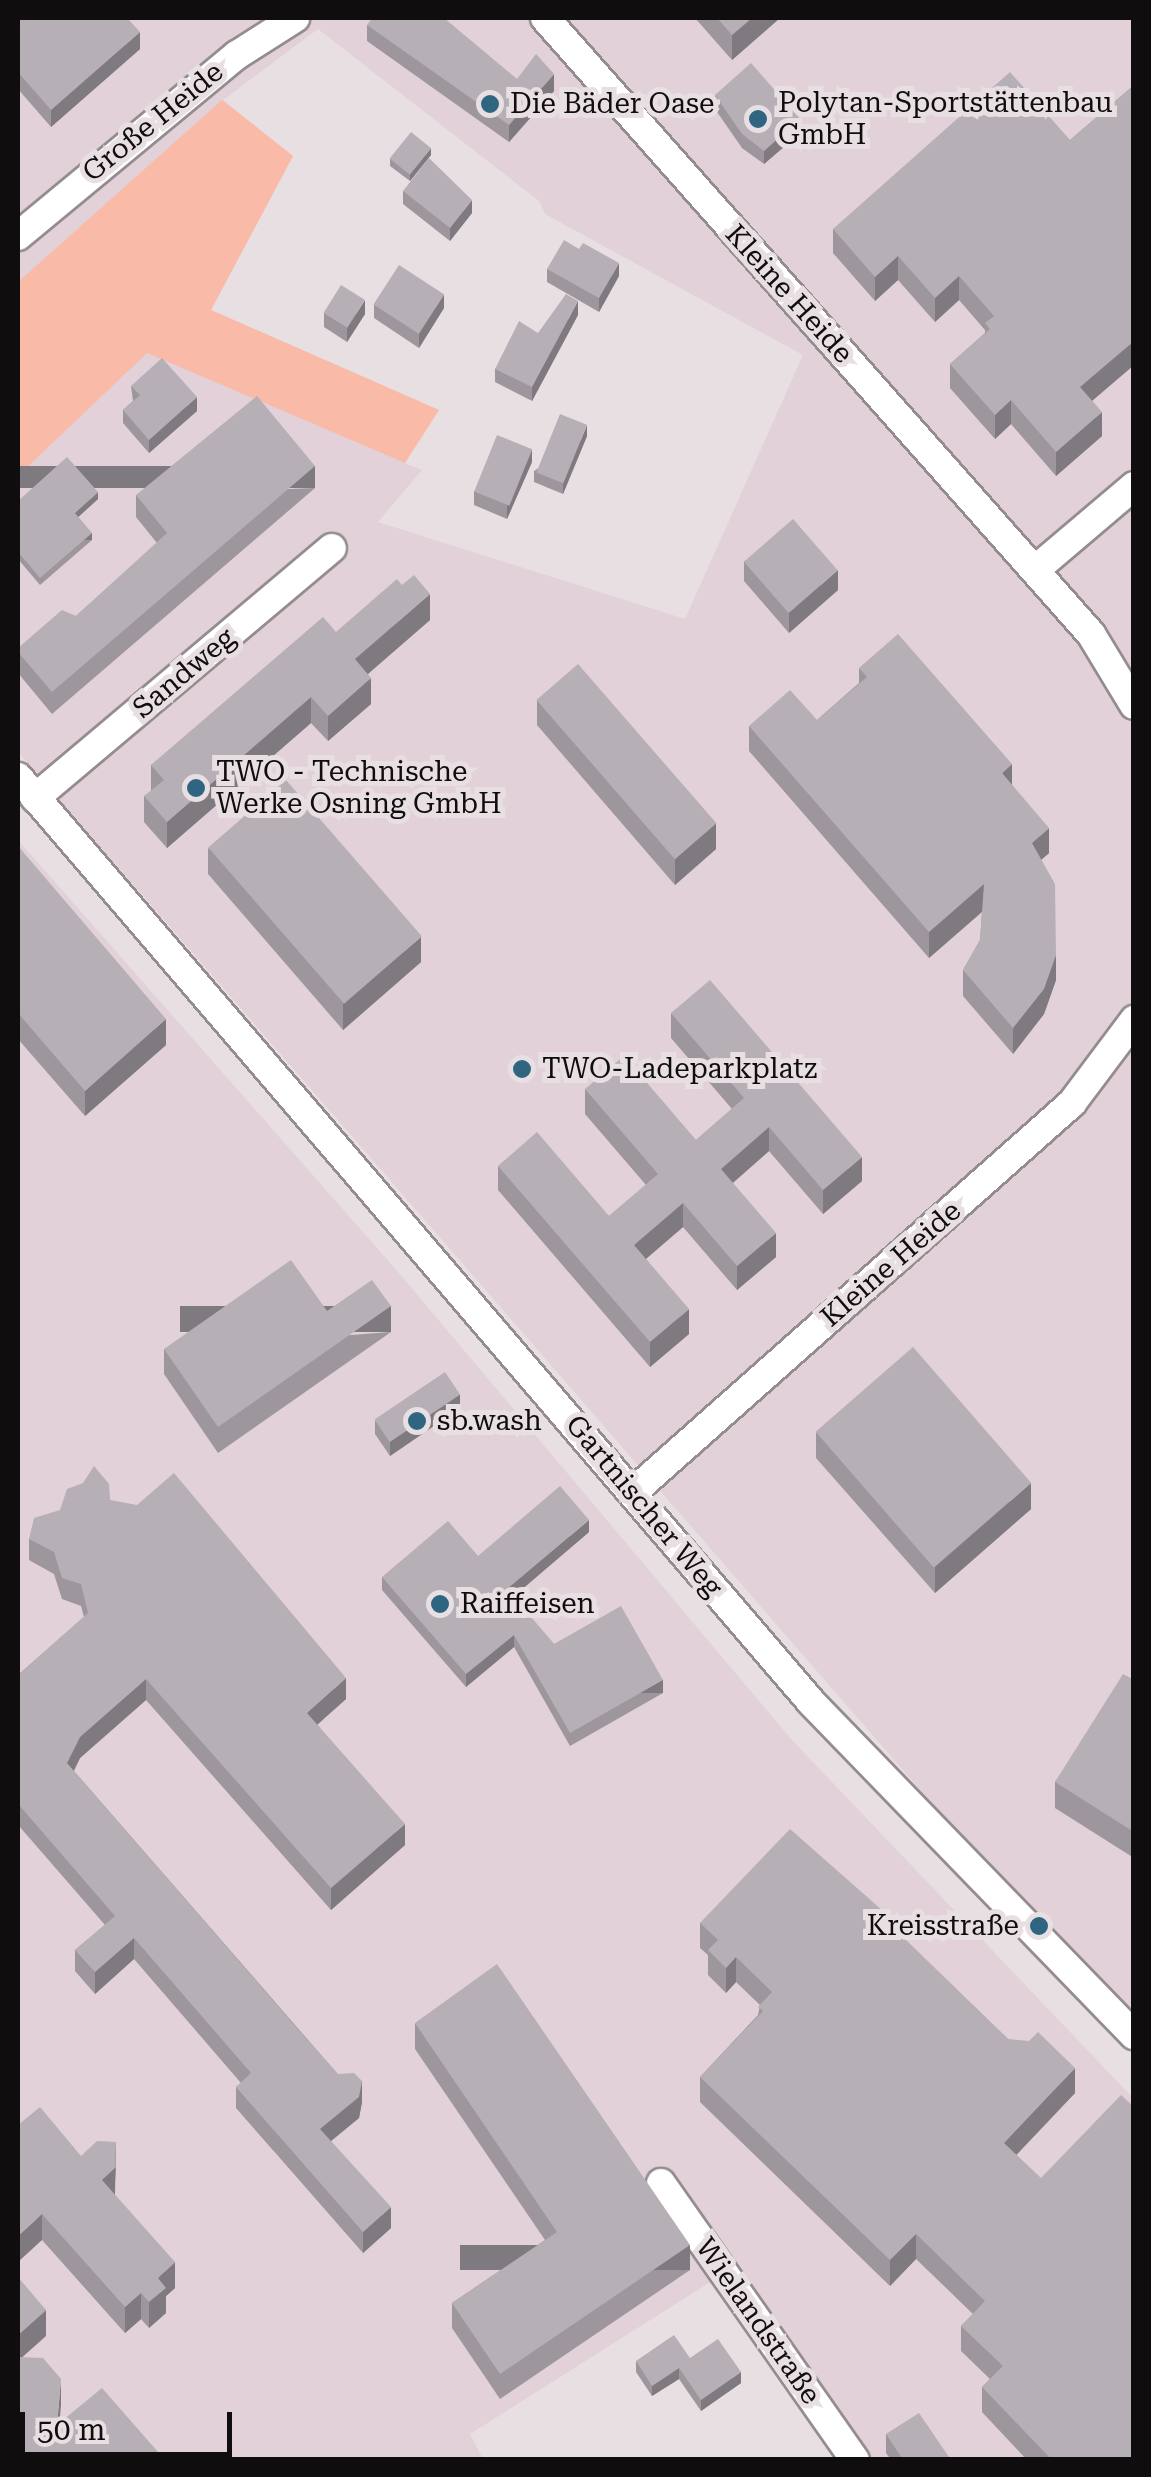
<!DOCTYPE html>
<meta charset="utf-8">
<style>
body{margin:0}
#map{position:relative;width:1151px;height:2477px;overflow:hidden;background:#e8dfe3;font-family:"Roboto Serif",serif}
div>[style]{position:absolute}
.built>*{inset:0;background:#e2d1d8}
.green>*{inset:0;background:#f9bba7}
.roads{filter:drop-shadow(2px 0 #948c8f) drop-shadow(-2px 0 #948c8f) drop-shadow(0 2px #948c8f) drop-shadow(0 -2px #948c8f)}
.minor>*{height:28px;margin:-14px;padding:0 14px;transform-origin:14px;border-radius:14px;background:#fff}
.wall>*{inset:0;background:#9d969c}
.shaded-wall>*{inset:0;background:#7f7a7f;transform-origin:0 0}
.building>*{inset:0;background:#b6afb5;transform-origin:0 0}
.dots>*{width:28px;height:28px;translate:-50% -50%;box-sizing:border-box;border:5px solid #e8dfe3;border-radius:50%}
span{translate:-50% -50%;white-space:nowrap;text-align:center;line-height:1.15;-webkit-text-stroke:10px #e8dfe3;paint-order:stroke}
.poi-label{font-size:28px;color:#100d0e}
.left{translate:0 -50%;text-align:left}
.right{translate:-100% -50%;text-align:right}
.street-label{font-size:28px;color:#100d0e}
.frame{position:absolute;inset:0;border:20px solid #100d0e;pointer-events:none}
.scale{position:absolute;left:20px;top:2412px;width:212px;height:45px;box-sizing:border-box;border:5px solid #100d0e;border-top:0;padding-left:12px;font-size:30px;line-height:35px;white-space:nowrap;color:#100d0e;-webkit-text-stroke:8px #e8dfe3;paint-order:stroke}
</style>
<div id="map">
<div class="built">
<div style="clip-path:polygon(evenodd,18px 18px,1133px 18px,1133px 2015px,922px 1792px,18px 752px,18px 18px,318px 29px,539px 201px,545px 214px,803px 355px,685px 619px,378px 522px,422px 470px,405px 463px,439px 410px,211px 310px,293px 156px,223px 100px,318px 29px)"></div>
<div style="clip-path:polygon(18px 840px,399px 1273px,791px 1739px,1133px 2098px,1133px 2459px,837px 2459px,715px 2279px,470px 2434px,483px 2459px,18px 2459px)"></div>
</div>
<div class="green">
<div style="clip-path:polygon(222px 100px,293px 156px,211px 310px,439px 410px,405px 463px,147px 353px,18px 476px,18px 282px)"></div>
</div>
<div class="roads">
<div class="minor">
<div style="left:545px;top:18px;width:823px;rotate:48.45deg"></div>
<div style="left:1091px;top:634px;width:83px;rotate:58.8deg"></div>
<div style="left:18px;top:236px;width:284px;rotate:-39.6deg"></div>
<div style="left:237px;top:55px;width:69px;rotate:-32.5deg"></div>
<div style="left:1035px;top:570px;width:130px;rotate:-40.3deg"></div>
<div style="left:18px;top:777px;width:1218px;rotate:49.39deg"></div>
<div style="left:811px;top:1702px;width:464px;rotate:45.9deg"></div>
<div style="left:35px;top:798px;width:388px;rotate:-40.1deg"></div>
<div style="left:632px;top:1493px;width:588px;rotate:-41.55deg"></div>
<div style="left:1072px;top:1103px;width:104px;rotate:-53.2deg"></div>
<div style="left:661px;top:2183px;width:338px;rotate:55deg"></div>
</div>
</div>
<div class="wall">
<div style="clip-path:polygon(18px 18px,140px 49px,51px 127px,18px 89px)"></div>
<div style="clip-path:polygon(695px 18px,780px 18px,732px 60px)"></div>
<div style="clip-path:polygon(367px 25px,517px 79px,554px 91px,509px 142px,367px 41px)"></div>
<div style="clip-path:polygon(1134px 85px,1134px 365px,1092px 401px,1102px 436px,1056px 476px,1011px 424px,995px 439px,950px 388px,950px 364px,985px 333px,985px 330px,959px 300px,935px 322px,898px 280px,875px 301px,833px 253px,833px 229px,1070px 140px)"></div>
<div style="clip-path:polygon(715px 95px,800px 133px,764px 164px,742px 148px,715px 109px)"></div>
<div style="clip-path:polygon(431px 155px,410px 181px,390px 166px,390px 159px)"></div>
<div style="clip-path:polygon(403px 191px,472px 213px,450px 241px,403px 204px)"></div>
<div style="clip-path:polygon(547px 269px,619px 276px,599px 312px,547px 282px)"></div>
<div style="clip-path:polygon(374px 305px,444px 308px,419px 348px,374px 318px)"></div>
<div style="clip-path:polygon(324px 313px,365px 314px,347px 342px,324px 327px)"></div>
<div style="clip-path:polygon(578px 315px,532px 401px,495px 382px,495px 369px,538px 333px)"></div>
<div style="clip-path:polygon(131px 386px,197px 411px,149px 453px,123px 423px,123px 410px,133px 401px)"></div>
<div style="clip-path:polygon(587px 436px,563px 494px,534px 482px,534px 471px)"></div>
<div style="clip-path:polygon(532px 462px,507px 519px,474px 505px,474px 491px)"></div>
<div style="clip-path:polygon(315px 488px,52px 714px,18px 673px,18px 648px,76px 616px,157px 543px,136px 517px,136px 495px)"></div>
<div style="clip-path:polygon(98px 499px,78px 517px,92px 540px,40px 585px,18px 559px,18px 501px)"></div>
<div style="clip-path:polygon(744px 561px,838px 590px,789px 633px,744px 581px)"></div>
<div style="clip-path:polygon(430px 620px,368px 674px,371px 704px,328px 741px,311px 723px,167px 848px,144px 822px,144px 796px,151px 791px,151px 765px,336px 632px)"></div>
<div style="clip-path:polygon(859px 668px,1012px 785px,1049px 853px,1041px 860px,1056px 980px,1044px 1014px,1013px 1054px,963px 996px,963px 970px,980px 940px,982px 912px,929px 958px,749px 751px,749px 726px,817px 720px,859px 683px)"></div>
<div style="clip-path:polygon(537px 700px,716px 849px,675px 885px,537px 725px)"></div>
<div style="clip-path:polygon(18px 846px,166px 1045px,85px 1116px,18px 1039px)"></div>
<div style="clip-path:polygon(208px 848px,421px 962px,343px 1030px,208px 874px)"></div>
<div style="clip-path:polygon(671px 1013px,862px 1181px,823px 1214px,769px 1151px,733px 1183px,776px 1257px,737px 1290px,683px 1227px,646px 1259px,689px 1334px,650px 1367px,498px 1190px,498px 1166px,609px 1216px,646px 1185px,585px 1114px,585px 1089px,696px 1140px,732px 1109px,671px 1038px)"></div>
<div style="clip-path:polygon(391px 1332px,218px 1453px,164px 1374px,164px 1349px)"></div>
<div style="clip-path:polygon(460px 1408px,390px 1456px,375px 1434px,375px 1421px)"></div>
<div style="clip-path:polygon(816px 1432px,1031px 1509px,935px 1593px,816px 1458px)"></div>
<div style="clip-path:polygon(110px 1500px,346px 1699px,317px 1724px,405px 1845px,331px 1910px,146px 1700px,80px 1758px,74px 1771px,362px 2102px,359px 2118px,331px 2141px,391px 2228px,363px 2253px,236px 2108px,236px 2087px,241px 2083px,134px 1959px,95px 1994px,75px 1971px,75px 1950px,105px 1925px,19px 1826px,18px 1828px,18px 1674px,18px 1675px,84px 1617px,81px 1606px,62px 1599px,54px 1574px,29px 1560px,29px 1539px)"></div>
<div style="clip-path:polygon(589px 1532px,513px 1597px,554px 1644px,663px 1693px,570px 1746px,514px 1647px,466px 1687px,382px 1590px,382px 1577px)"></div>
<div style="clip-path:polygon(1134px 1680px,1134px 1858px,1055px 1808px,1055px 1782px)"></div>
<div style="clip-path:polygon(700px 1923px,908px 1943px,1008px 2039px,1075px 2093px,1016px 2155px,1134px 2460px,1027px 2460px,982px 2412px,982px 2387px,990px 2379px,961px 2351px,961px 2326px,973px 2314px,916px 2259px,890px 2286px,700px 2102px,700px 2077px,758px 2015px,760px 2005px,736px 1982px,726px 1993px,708px 1975px,708px 1955px,700px 1948px)"></div>
<div style="clip-path:polygon(415px 2023px,690px 2270px,500px 2399px,452px 2328px,452px 2303px,545px 2240px,415px 2049px)"></div>
<div style="clip-path:polygon(18px 2125px,81px 2156px,116px 2168px,114px 2195px,175px 2288px,166px 2296px,166px 2313px,149px 2328px,141px 2319px,125px 2333px,42px 2240px)"></div>
<div style="clip-path:polygon(690px 2358px,741px 2383px,701px 2411px,679px 2379px,652px 2396px,636px 2372px,636px 2361px)"></div>
<div style="clip-path:polygon(886px 2434px,951px 2460px,891px 2460px,886px 2453px)"></div>
</div>
<div class="shaded-wall">
<div style="clip-path:polygon(752px 18px,780px 18px,732px 60px,732px 35px)"></div>
<div style="clip-path:polygon(140px 32px,140px 49px,51px 127px,51px 110px)"></div>
<div style="clip-path:polygon(554px 74px,554px 91px,509px 142px,509px 125px)"></div>
<div style="clip-path:polygon(800px 119px,800px 133px,764px 164px,764px 151px)"></div>
<div style="clip-path:polygon(431px 148px,431px 155px,410px 181px,410px 174px)"></div>
<div style="clip-path:polygon(472px 200px,472px 213px,450px 241px,450px 228px)"></div>
<div style="clip-path:polygon(898px 256px,898px 280px,875px 301px,875px 277px)"></div>
<div style="clip-path:polygon(619px 263px,619px 276px,599px 312px,599px 298px)"></div>
<div style="clip-path:polygon(959px 276px,959px 300px,935px 322px,935px 298px)"></div>
<div style="clip-path:polygon(444px 294px,444px 308px,419px 348px,419px 334px)"></div>
<div style="clip-path:polygon(365px 300px,365px 314px,347px 342px,347px 328px)"></div>
<div style="clip-path:polygon(578px 301px,578px 315px,532px 401px,532px 387px)"></div>
<div style="clip-path:polygon(1134px 341px,1134px 365px,1080px 411px,1080px 387px)"></div>
<div style="clip-path:polygon(197px 397px,197px 411px,149px 453px,149px 440px)"></div>
<div style="clip-path:polygon(1011px 400px,1011px 424px,995px 439px,995px 415px)"></div>
<div style="clip-path:polygon(1102px 412px,1102px 436px,1056px 476px,1056px 452px)"></div>
<div style="clip-path:polygon(587px 425px,587px 436px,563px 494px,563px 484px)"></div>
<div style="clip-path:polygon(532px 449px,532px 462px,507px 519px,507px 506px)"></div>
<div style="left:315px;top:466px;width:22px;height:347px;rotate:90deg"></div>
<div style="clip-path:polygon(98px 492px,98px 499px,75px 520px,75px 513px)"></div>
<div style="left:92px;top:533px;width:7px;height:69px;rotate:90deg"></div>
<div style="clip-path:polygon(838px 570px,838px 590px,789px 633px,789px 613px)"></div>
<div style="clip-path:polygon(430px 594px,430px 620px,355px 685px,355px 659px)"></div>
<div style="clip-path:polygon(371px 678px,371px 704px,328px 741px,328px 716px)"></div>
<div style="clip-path:polygon(311px 697px,311px 723px,167px 848px,167px 822px)"></div>
<div style="clip-path:polygon(1012px 764px,1012px 790px,1002px 773px)"></div>
<div style="clip-path:polygon(716px 823px,716px 849px,675px 885px,675px 859px)"></div>
<div style="clip-path:polygon(1049px 828px,1049px 853px,1032px 868px,1032px 843px)"></div>
<div style="clip-path:polygon(984px 884px,984px 910px,929px 958px,929px 932px)"></div>
<div style="clip-path:polygon(421px 937px,421px 962px,343px 1030px,343px 1004px)"></div>
<div style="clip-path:polygon(1056px 955px,1056px 980px,1044px 1014px,1013px 1054px,1013px 1028px)"></div>
<div style="clip-path:polygon(166px 1019px,166px 1045px,85px 1116px,85px 1091px)"></div>
<div style="clip-path:polygon(769px 1127px,769px 1151px,721px 1193px,721px 1169px)"></div>
<div style="clip-path:polygon(862px 1157px,862px 1181px,823px 1214px,823px 1190px)"></div>
<div style="clip-path:polygon(683px 1203px,683px 1227px,634px 1269px,634px 1245px)"></div>
<div style="clip-path:polygon(776px 1233px,776px 1257px,737px 1290px,737px 1266px)"></div>
<div style="left:391px;top:1306px;width:26px;height:211px;rotate:90deg"></div>
<div style="clip-path:polygon(689px 1309px,689px 1334px,650px 1367px,650px 1342px)"></div>
<div style="clip-path:polygon(460px 1394px,460px 1408px,390px 1456px,390px 1442px)"></div>
<div style="clip-path:polygon(1031px 1483px,1031px 1509px,935px 1593px,935px 1567px)"></div>
<div style="clip-path:polygon(589px 1520px,589px 1532px,507px 1602px,507px 1589px)"></div>
<div style="clip-path:polygon(514px 1635px,514px 1647px,466px 1687px,466px 1674px)"></div>
<div style="clip-path:polygon(346px 1678px,346px 1699px,307px 1734px,307px 1713px)"></div>
<div style="clip-path:polygon(146px 1679px,146px 1700px,80px 1758px,67px 1784px,67px 1763px,80px 1737px)"></div>
<div style="left:663px;top:1680px;width:13px;height:107px;rotate:90deg"></div>
<div style="clip-path:polygon(19px 1805px,19px 1826px,18px 1828px,18px 1807px)"></div>
<div style="clip-path:polygon(405px 1824px,405px 1845px,331px 1910px,331px 1888px)"></div>
<div style="clip-path:polygon(134px 1938px,134px 1959px,95px 1994px,95px 1972px)"></div>
<div style="clip-path:polygon(736px 1957px,736px 1982px,726px 1993px,726px 1968px)"></div>
<div style="clip-path:polygon(1075px 2068px,1075px 2093px,1004px 2168px,1004px 2143px)"></div>
<div style="clip-path:polygon(362px 2081px,362px 2102px,359px 2118px,320px 2150px,320px 2129px)"></div>
<div style="clip-path:polygon(116px 2142px,115px 2194px,102px 2206px,102px 2180px)"></div>
<div style="clip-path:polygon(391px 2207px,391px 2228px,363px 2253px,363px 2232px)"></div>
<div style="clip-path:polygon(42px 2214px,42px 2240px,18px 2262px,18px 2236px)"></div>
<div style="clip-path:polygon(916px 2234px,916px 2259px,890px 2286px,890px 2260px)"></div>
<div style="left:690px;top:2245px;width:25px;height:230px;rotate:90deg"></div>
<div style="clip-path:polygon(175px 2262px,175px 2288px,166px 2296px,166px 2313px,149px 2328px,149px 2302px,158px 2278px)"></div>
<div style="clip-path:polygon(141px 2293px,141px 2319px,125px 2333px,125px 2307px)"></div>
<div style="clip-path:polygon(46px 2310px,46px 2336px,18px 2361px,18px 2335px)"></div>
<div style="clip-path:polygon(679px 2368px,679px 2379px,652px 2396px,652px 2386px)"></div>
<div style="clip-path:polygon(741px 2372px,741px 2383px,701px 2411px,701px 2400px)"></div>
<div style="clip-path:polygon(61px 2379px,61px 2405px,57px 2450px,57px 2425px)"></div>
</div>
<div class="building">
<div style="clip-path:polygon(18px 18px,127px 18px,140px 32px,51px 110px,18px 72px)"></div>
<div style="clip-path:polygon(372px 18px,444px 18px,517px 79px,536px 54px,554px 74px,509px 125px,367px 25px)"></div>
<div style="clip-path:polygon(717px 18px,752px 18px,732px 35px)"></div>
<div style="clip-path:polygon(751px 63px,800px 119px,764px 151px,742px 134px,715px 95px)"></div>
<div style="clip-path:polygon(1010px 72px,1070px 140px,1134px 85px,1134px 341px,1080px 387px,1102px 412px,1056px 452px,1011px 400px,995px 415px,950px 364px,990px 329px,985px 323px,994px 316px,959px 276px,935px 298px,898px 256px,875px 277px,833px 229px)"></div>
<div style="left:411px;top:132px;width:26px;height:34px;rotate:39deg"></div>
<div style="clip-path:polygon(429px 158px,472px 200px,450px 228px,403px 191px)"></div>
<div style="clip-path:polygon(564px 240px,579px 249px,583px 243px,619px 263px,599px 298px,547px 269px)"></div>
<div style="left:399px;top:265px;width:54px;height:47px;rotate:33deg"></div>
<div style="left:341px;top:285px;width:28px;height:33px;rotate:32deg"></div>
<div style="clip-path:polygon(566px 294px,578px 301px,532px 387px,495px 369px,519px 321px,538px 333px)"></div>
<div style="clip-path:polygon(162px 358px,197px 397px,149px 440px,123px 410px,140px 395px,131px 386px)"></div>
<div style="clip-path:polygon(257px 396px,315px 466px,52px 692px,18px 652px,18px 648px,62px 610px,76px 616px,167px 533px,136px 495px)"></div>
<div style="left:560px;top:414px;width:29px;height:63px;rotate:22deg"></div>
<div style="left:497px;top:435px;width:38px;height:61px;rotate:22deg"></div>
<div style="clip-path:polygon(67px 457px,98px 492px,75px 513px,92px 533px,40px 578px,18px 552px,18px 501px)"></div>
<div style="left:793px;top:519px;width:68px;height:65px;rotate:49deg"></div>
<div style="clip-path:polygon(414px 575px,430px 594px,355px 659px,371px 678px,328px 716px,311px 697px,167px 822px,144px 796px,164px 780px,151px 765px,323px 617px,336px 632px,397px 579px,402px 585px)"></div>
<div style="clip-path:polygon(898px 634px,1012px 764px,1002px 773px,1049px 828px,1032px 843px,1055px 884px,1056px 955px,1044px 989px,1013px 1028px,963px 970px,980px 940px,984px 884px,929px 932px,749px 726px,790px 690px,817px 720px,867px 677px,859px 668px)"></div>
<div style="left:578px;top:664px;width:211px;height:55px;rotate:49deg"></div>
<div style="left:286px;top:780px;width:207px;height:103px;rotate:49deg"></div>
<div style="clip-path:polygon(18px 846px,166px 1019px,85px 1091px,18px 1013px)"></div>
<div style="clip-path:polygon(710px 980px,862px 1157px,823px 1190px,769px 1127px,721px 1169px,776px 1233px,737px 1266px,683px 1203px,634px 1245px,689px 1309px,650px 1342px,498px 1166px,537px 1132px,609px 1216px,658px 1174px,585px 1089px,624px 1056px,696px 1140px,744px 1098px,671px 1013px)"></div>
<div style="clip-path:polygon(291px 1260px,327px 1311px,372px 1280px,391px 1306px,218px 1427px,164px 1349px)"></div>
<div style="left:913px;top:1347px;width:180px;height:129px;rotate:49deg"></div>
<div style="left:445px;top:1372px;width:27px;height:85px;rotate:56deg"></div>
<div style="clip-path:polygon(94px 1466px,109px 1484px,110px 1500px,137px 1505px,174px 1473px,346px 1678px,307px 1713px,405px 1824px,331px 1888px,146px 1679px,80px 1737px,67px 1763px,303px 2035px,338px 2074px,354px 2073px,362px 2081px,359px 2097px,320px 2129px,391px 2207px,363px 2232px,236px 2087px,251px 2073px,134px 1938px,95px 1972px,75px 1950px,115px 1916px,19px 1805px,18px 1807px,18px 1674px,18px 1675px,88px 1613px,81px 1584px,62px 1578px,54px 1552px,29px 1539px,34px 1518px,60px 1510px,67px 1489px,83px 1483px)"></div>
<div style="clip-path:polygon(560px 1486px,589px 1520px,507px 1589px,554px 1644px,621px 1606px,663px 1680px,570px 1733px,514px 1635px,466px 1674px,382px 1577px,448px 1521px,478px 1556px)"></div>
<div style="clip-path:polygon(1123px 1674px,1134px 1680px,1134px 1832px,1055px 1782px)"></div>
<div style="clip-path:polygon(790px 1829px,908px 1933px,904px 1938px,1008px 2039px,1029px 2041px,1038px 2032px,1075px 2068px,1004px 2143px,1041px 2178px,1121px 2095px,1134px 2107px,1134px 2460px,1052px 2460px,982px 2387px,1003px 2366px,961px 2326px,985px 2301px,916px 2234px,890px 2260px,700px 2077px,763px 2011px,758px 2007px,772px 1992px,736px 1957px,726px 1968px,708px 1950px,718px 1940px,700px 1923px)"></div>
<div style="clip-path:polygon(497px 1964px,690px 2245px,500px 2374px,452px 2303px,557px 2232px,415px 2023px)"></div>
<div style="clip-path:polygon(40px 2107px,81px 2156px,97px 2141px,116px 2142px,115px 2168px,102px 2180px,175px 2262px,158px 2278px,166px 2288px,149px 2302px,141px 2293px,125px 2307px,42px 2214px,18px 2236px,18px 2125px)"></div>
<div style="clip-path:polygon(18px 2277px,46px 2310px,18px 2335px)"></div>
<div style="clip-path:polygon(674px 2335px,690px 2358px,718px 2339px,741px 2372px,701px 2400px,679px 2368px,652px 2386px,636px 2361px)"></div>
<div style="clip-path:polygon(18px 2357px,43px 2358px,61px 2379px,57px 2425px,102px 2388px,165px 2460px,18px 2460px)"></div>
<div style="clip-path:polygon(919px 2413px,951px 2460px,903px 2460px,886px 2434px)"></div>
</div>
<div class="dots">
<div style="left:490px;top:104px;background:#306581"></div>
<div style="left:758px;top:119px;background:#306581"></div>
<div style="left:196px;top:788px;background:#306581"></div>
<div style="left:522px;top:1069px;background:#306581"></div>
<div style="left:417px;top:1421px;background:#306581"></div>
<div style="left:440px;top:1604px;background:#306581"></div>
<div style="left:1039px;top:1926px;background:#306581"></div>
</div>
<div class="poi-label">
<span class="left" style="left:778px;top:119px">Polytan-Sportstättenbau<br>GmbH</span>
<span class="left" style="left:510px;top:104px">Die Bäder Oase</span>
<span class="left" style="left:216px;top:788px">TWO - Technische<br>Werke Osning GmbH</span>
<span class="left" style="left:542px;top:1069px">TWO-Ladeparkplatz</span>
<span class="left" style="left:437px;top:1421px">sb.wash</span>
<span class="left" style="left:460px;top:1604px">Raiffeisen</span>
<span class="right" style="left:1019px;top:1926px">Kreisstraße</span>
</div>
<div class="street-label">
<span style="left:153px;top:122px;rotate:-39deg">Große Heide</span>
<span style="left:789px;top:294px;rotate:48deg">Kleine Heide</span>
<span style="left:184px;top:673px;rotate:-40deg">Sandweg</span>
<span style="left:891px;top:1264px;rotate:-41deg">Kleine Heide</span>
<span style="left:644px;top:1506px;rotate:50deg">Gartnischer Weg</span>
<span style="left:758px;top:2321px;rotate:55deg">Wielandstraße</span>
</div>
<div class="frame"></div>
<div class="scale">50 m</div>
</div>
